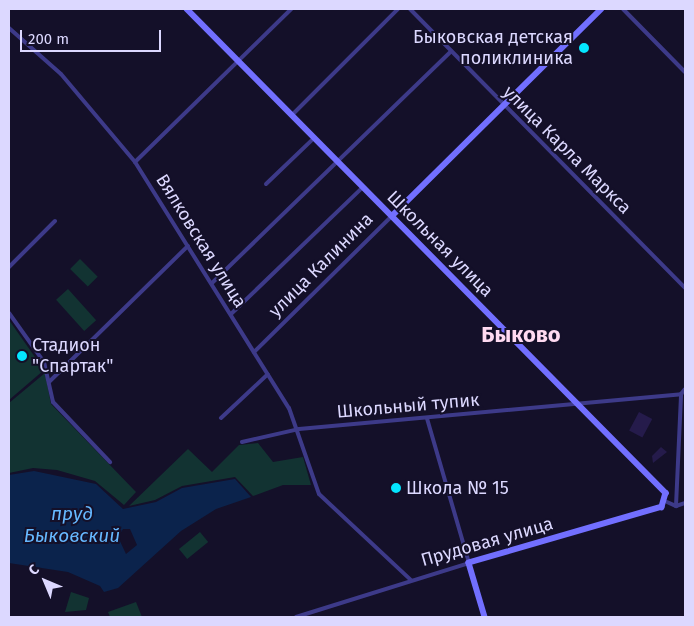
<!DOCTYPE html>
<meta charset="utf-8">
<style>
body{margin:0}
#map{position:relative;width:694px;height:626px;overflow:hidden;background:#141029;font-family:"Fira Sans",sans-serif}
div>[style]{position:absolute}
.green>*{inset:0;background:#123332;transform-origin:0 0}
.water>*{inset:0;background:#0b234c}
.building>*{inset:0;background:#251b4b;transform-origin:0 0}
.street>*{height:4px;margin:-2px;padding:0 2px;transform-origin:2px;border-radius:2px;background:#3d3a89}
.secondary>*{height:5.5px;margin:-2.75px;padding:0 2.75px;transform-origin:2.75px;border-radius:2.75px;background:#726fff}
.dots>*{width:14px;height:14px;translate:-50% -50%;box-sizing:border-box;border:2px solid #141029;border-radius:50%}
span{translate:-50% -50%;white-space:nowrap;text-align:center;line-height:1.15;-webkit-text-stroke:4px #141029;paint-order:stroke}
.poi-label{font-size:18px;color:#dcd8ff}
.right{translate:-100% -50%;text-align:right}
.left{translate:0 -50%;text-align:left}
.street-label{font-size:18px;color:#dcd8ff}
.water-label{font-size:19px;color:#66b8ff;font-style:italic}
.district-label{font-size:22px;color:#ffdaf1;font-weight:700}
.frame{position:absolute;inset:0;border:10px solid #dcd8ff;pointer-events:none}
.north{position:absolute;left:20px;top:556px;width:50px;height:50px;-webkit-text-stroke:4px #141029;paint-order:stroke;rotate:315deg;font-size:14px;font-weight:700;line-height:20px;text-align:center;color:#dcd8ff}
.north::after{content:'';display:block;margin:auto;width:18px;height:22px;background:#dcd8ff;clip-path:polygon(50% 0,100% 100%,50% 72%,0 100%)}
.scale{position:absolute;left:20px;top:30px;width:141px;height:22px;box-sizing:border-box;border:2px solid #dcd8ff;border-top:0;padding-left:6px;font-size:15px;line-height:18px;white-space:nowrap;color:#dcd8ff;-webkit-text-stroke:4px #141029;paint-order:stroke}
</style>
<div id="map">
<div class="green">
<div style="left:80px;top:259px;width:25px;height:14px;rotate:45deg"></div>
<div style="left:68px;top:289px;width:42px;height:16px;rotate:48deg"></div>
<div style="clip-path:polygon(9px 320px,44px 370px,9px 400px)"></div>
<div style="clip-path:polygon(45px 373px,51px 404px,136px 492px,124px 505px,95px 481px,57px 470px,33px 468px,9px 473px,9px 403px)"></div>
<div style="clip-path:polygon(258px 443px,273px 462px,303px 457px,311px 485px,283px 485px,253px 496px,235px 477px,182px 486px,155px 500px,129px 506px,188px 449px,212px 472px,239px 445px)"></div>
<div style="left:200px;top:532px;width:13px;height:27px;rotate:51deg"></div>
<div style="clip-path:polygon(71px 592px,89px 598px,86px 610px,65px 612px)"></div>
<div style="clip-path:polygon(136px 602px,142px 617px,110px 617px,108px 612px)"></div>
</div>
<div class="water">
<div style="clip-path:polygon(evenodd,34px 471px,96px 484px,123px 509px,156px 502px,182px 488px,235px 479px,251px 497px,216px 509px,181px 531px,118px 588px,104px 592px,100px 586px,68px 572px,9px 563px,9px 475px,34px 471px,123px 529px,130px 529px,137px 545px,126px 554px,118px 537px,123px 529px)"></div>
</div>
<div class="building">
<div style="left:639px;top:412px;width:15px;height:21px;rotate:28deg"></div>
<div style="clip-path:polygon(661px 447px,667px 452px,653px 463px,652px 456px)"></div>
</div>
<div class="street">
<div style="left:410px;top:9px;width:392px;rotate:45.4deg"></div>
<div style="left:623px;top:9px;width:88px;rotate:45.5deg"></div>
<div style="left:9px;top:28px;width:69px;rotate:41.5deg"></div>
<div style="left:61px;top:74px;width:115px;rotate:49.9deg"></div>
<div style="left:135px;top:162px;width:290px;rotate:58deg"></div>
<div style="left:289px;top:408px;width:91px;rotate:70.8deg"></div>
<div style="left:319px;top:494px;width:126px;rotate:43.1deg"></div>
<div style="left:292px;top:115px;width:150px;rotate:-45deg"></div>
<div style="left:135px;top:162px;width:219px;rotate:-44.4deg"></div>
<div style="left:266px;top:184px;width:66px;rotate:-43.8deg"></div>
<div style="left:9px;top:267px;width:65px;rotate:-45deg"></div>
<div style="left:212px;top:283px;width:333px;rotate:-44.1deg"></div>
<div style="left:9px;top:313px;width:60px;rotate:54.5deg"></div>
<div style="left:44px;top:362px;width:41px;rotate:77.3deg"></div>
<div style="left:53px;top:402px;width:83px;rotate:46.5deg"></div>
<div style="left:231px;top:314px;width:183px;rotate:-43.9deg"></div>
<div style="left:254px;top:352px;width:194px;rotate:-44.6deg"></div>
<div style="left:50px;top:381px;width:193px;rotate:-44.4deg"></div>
<div style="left:221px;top:418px;width:64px;rotate:-43.1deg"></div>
<div style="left:242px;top:442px;width:58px;rotate:-12.8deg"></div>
<div style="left:299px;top:429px;width:384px;rotate:-5.2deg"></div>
<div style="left:667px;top:502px;width:10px;rotate:24deg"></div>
<div style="left:676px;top:506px;width:9px;rotate:-18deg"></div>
<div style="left:676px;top:506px;width:112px;rotate:-87.4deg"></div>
<div style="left:681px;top:394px;width:6px;rotate:-51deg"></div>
<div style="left:296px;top:617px;width:181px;rotate:-17.3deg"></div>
<div style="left:469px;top:563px;width:151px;rotate:-106.2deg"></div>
</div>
<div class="secondary">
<div style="left:187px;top:9px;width:681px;rotate:45.3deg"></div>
<div style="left:666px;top:493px;width:15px;rotate:106deg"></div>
<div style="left:662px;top:507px;width:201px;rotate:163.8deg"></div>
<div style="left:469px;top:563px;width:56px;rotate:73.5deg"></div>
<div style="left:392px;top:216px;width:294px;rotate:-44.7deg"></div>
</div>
<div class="dots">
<div style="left:584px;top:48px;background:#04e6ff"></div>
<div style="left:22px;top:356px;background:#04e6ff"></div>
<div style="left:396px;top:488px;background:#04e6ff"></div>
</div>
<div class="poi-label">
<span class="right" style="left:573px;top:48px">Быковская детская<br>поликлиника</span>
<span class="left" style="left:32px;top:356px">Стадион<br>"Спартак"</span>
<span class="left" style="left:406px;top:488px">Школа № 15</span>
</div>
<div class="street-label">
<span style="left:567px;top:150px;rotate:45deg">улица Карла Маркса</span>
<span style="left:201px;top:241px;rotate:58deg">Вялковская улица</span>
<span style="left:440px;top:244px;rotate:45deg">Школьная улица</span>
<span style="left:321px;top:265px;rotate:-45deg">улица Калинина</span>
<span style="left:408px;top:406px;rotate:-5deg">Школьный тупик</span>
<span style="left:487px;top:542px;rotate:-16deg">Прудовая улица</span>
</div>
<div class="water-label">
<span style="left:72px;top:525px">пруд<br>Быковский</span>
</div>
<div class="district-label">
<span style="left:521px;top:335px">Быково</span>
</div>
<div class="frame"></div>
<div class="north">С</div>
<div class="scale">200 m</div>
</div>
